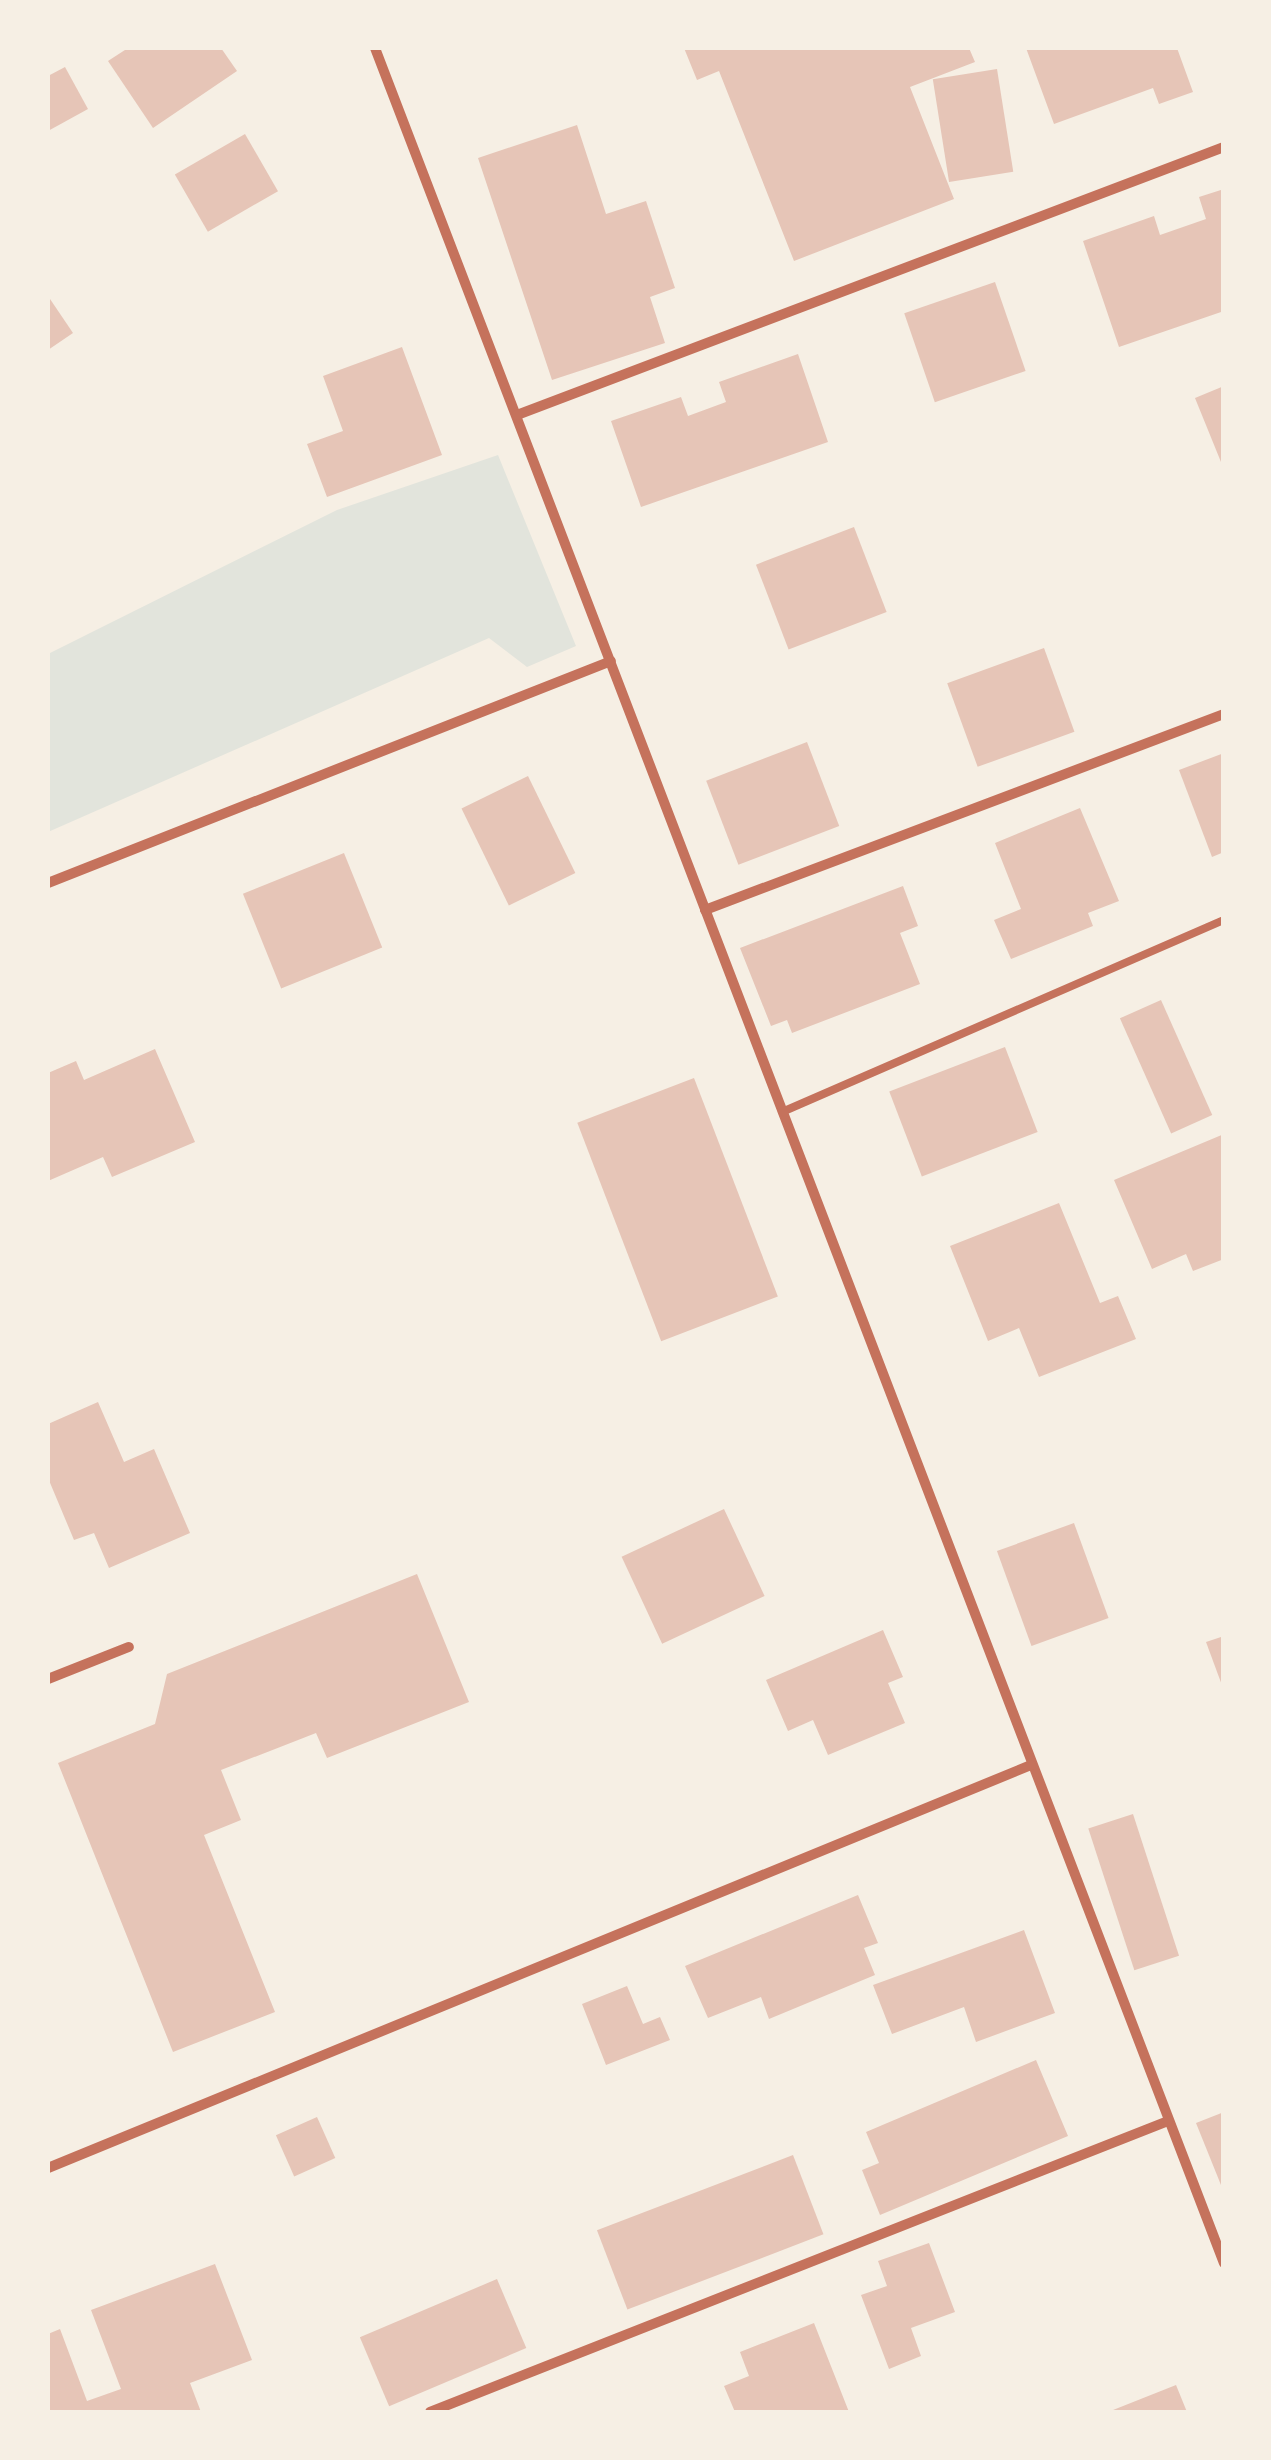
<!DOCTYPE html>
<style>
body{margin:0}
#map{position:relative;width:1271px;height:2460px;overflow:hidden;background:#f6efe4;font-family:"Varela Round",sans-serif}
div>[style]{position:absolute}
.green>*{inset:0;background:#e2e4dc}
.building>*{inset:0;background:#e6c5b7;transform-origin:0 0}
.service>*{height:8px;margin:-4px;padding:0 4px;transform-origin:4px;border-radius:4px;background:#c5725c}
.minor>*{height:10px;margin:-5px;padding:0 5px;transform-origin:5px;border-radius:5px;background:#c5725c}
span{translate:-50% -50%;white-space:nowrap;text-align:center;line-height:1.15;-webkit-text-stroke:10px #f6efe4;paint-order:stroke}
.frame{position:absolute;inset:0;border:50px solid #f6efe4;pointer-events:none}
</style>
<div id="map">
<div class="green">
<div style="clip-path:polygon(498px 455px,576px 646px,527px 667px,489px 638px,48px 832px,48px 654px,337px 510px)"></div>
</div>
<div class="building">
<div style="clip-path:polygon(128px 48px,221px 48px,237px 71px,153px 128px,108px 61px)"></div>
<div style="clip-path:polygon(684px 48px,969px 48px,975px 62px,910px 87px,954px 199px,794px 261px,719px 71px,697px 80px)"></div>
<div style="clip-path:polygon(1026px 48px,1177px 48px,1193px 92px,1159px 104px,1153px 88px,1054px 124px)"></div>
<div style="clip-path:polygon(65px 67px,88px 109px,48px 131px,48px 76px)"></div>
<div style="left:997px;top:69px;width:104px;height:65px;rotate:81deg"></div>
<div style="clip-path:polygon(577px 125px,606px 214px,646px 201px,675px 288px,650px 297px,665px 343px,552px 380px,478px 158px)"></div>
<div style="left:245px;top:134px;width:66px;height:81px;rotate:60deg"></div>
<div style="clip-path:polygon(1224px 189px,1224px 311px,1119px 347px,1083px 241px,1154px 216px,1160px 235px,1206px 219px,1199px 197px)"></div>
<div style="left:995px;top:282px;width:94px;height:96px;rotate:71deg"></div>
<div style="clip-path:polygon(48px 296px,73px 333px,48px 350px)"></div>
<div style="clip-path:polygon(402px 347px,442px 455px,327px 497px,307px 444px,343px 431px,323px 376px)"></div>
<div style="clip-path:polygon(798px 354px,828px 442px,641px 507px,611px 421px,681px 397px,688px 416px,726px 402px,719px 382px)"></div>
<div style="clip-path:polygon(1224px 386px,1224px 467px,1223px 467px,1195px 398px)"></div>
<div style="left:854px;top:527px;width:91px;height:105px;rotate:69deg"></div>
<div style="left:1044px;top:648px;width:89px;height:103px;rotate:70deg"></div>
<div style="left:807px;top:742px;width:90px;height:108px;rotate:69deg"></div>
<div style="clip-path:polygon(1224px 753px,1224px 852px,1212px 857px,1179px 770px)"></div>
<div style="left:528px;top:776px;width:108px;height:74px;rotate:64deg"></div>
<div style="clip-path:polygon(1080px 808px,1119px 901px,1088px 913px,1093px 926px,1011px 959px,994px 920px,1021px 909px,995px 843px)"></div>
<div style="left:344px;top:853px;width:102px;height:109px;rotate:68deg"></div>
<div style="clip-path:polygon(903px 886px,918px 926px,900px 933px,920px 984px,792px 1033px,787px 1020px,771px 1026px,740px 948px)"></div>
<div style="left:1161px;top:1000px;width:126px;height:45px;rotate:66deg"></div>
<div style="left:1005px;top:1047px;width:91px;height:124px;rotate:69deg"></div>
<div style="clip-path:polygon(155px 1049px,195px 1142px,112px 1177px,103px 1157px,48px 1181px,48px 1073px,76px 1061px,84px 1080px)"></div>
<div style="left:694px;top:1078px;width:234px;height:125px;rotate:69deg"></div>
<div style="clip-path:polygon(1224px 1134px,1224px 1259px,1193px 1271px,1186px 1254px,1152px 1269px,1114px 1180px)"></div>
<div style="clip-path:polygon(1059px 1203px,1100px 1303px,1118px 1296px,1136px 1339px,1039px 1377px,1019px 1328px,988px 1341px,950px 1246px)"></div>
<div style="clip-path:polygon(98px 1402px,124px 1462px,154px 1449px,190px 1533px,109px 1568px,94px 1533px,74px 1540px,48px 1478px,48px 1424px)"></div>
<div style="left:724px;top:1509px;width:96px;height:113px;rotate:65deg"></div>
<div style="left:1074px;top:1523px;width:101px;height:82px;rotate:70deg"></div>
<div style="clip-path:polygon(417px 1574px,469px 1702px,327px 1758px,316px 1733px,221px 1770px,241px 1820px,204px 1835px,275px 2012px,173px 2052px,58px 1763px,155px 1724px,167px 1674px)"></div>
<div style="clip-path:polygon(883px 1630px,903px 1677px,888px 1683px,905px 1723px,828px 1755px,813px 1720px,788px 1731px,766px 1680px)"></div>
<div style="clip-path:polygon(1224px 1636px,1224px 1688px,1223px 1688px,1206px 1642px)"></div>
<div style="left:1133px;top:1814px;width:149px;height:47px;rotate:72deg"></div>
<div style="clip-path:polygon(858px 1895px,878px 1943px,864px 1948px,875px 1975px,769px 2019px,761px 1997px,708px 2018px,685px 1966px)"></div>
<div style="clip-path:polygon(1024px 1930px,1055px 2013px,976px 2042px,964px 2007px,892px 2034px,873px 1985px)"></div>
<div style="clip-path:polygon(627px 1986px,643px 2024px,660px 2017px,670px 2040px,606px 2065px,582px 2004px)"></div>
<div style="clip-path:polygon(1036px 2060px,1068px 2136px,880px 2215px,862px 2170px,879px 2163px,866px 2132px)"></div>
<div style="clip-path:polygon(1224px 2112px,1224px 2190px,1223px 2190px,1196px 2123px)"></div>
<div style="left:317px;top:2117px;width:45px;height:45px;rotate:66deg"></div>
<div style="left:793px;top:2155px;width:85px;height:210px;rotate:69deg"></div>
<div style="clip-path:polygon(929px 2243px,955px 2312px,911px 2328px,921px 2356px,889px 2369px,861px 2295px,887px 2286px,878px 2261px)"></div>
<div style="clip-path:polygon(215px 2264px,252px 2360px,190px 2383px,201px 2412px,48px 2412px,48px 2334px,60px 2329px,87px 2401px,121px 2389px,91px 2310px)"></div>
<div style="left:497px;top:2279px;width:75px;height:149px;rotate:67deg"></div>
<div style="clip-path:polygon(814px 2323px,849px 2412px,735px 2412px,724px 2386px,749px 2376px,740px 2352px)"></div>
<div style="clip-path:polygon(1176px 2385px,1187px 2412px,1108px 2412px)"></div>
</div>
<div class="service">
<div style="left:782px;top:1112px;width:482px;rotate:-23.5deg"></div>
</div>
<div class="minor">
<div style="left:375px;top:48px;width:2372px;rotate:69.03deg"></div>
<div style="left:517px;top:415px;width:756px;rotate:-20.76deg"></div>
<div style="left:48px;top:883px;width:605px;rotate:-21.52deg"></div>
<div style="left:705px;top:910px;width:555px;rotate:-20.69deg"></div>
<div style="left:48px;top:1679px;width:87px;rotate:-21.6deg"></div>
<div style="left:48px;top:2168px;width:1062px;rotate:-22.29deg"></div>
<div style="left:430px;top:2412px;width:793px;rotate:-21.52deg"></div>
</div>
<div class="frame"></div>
</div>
